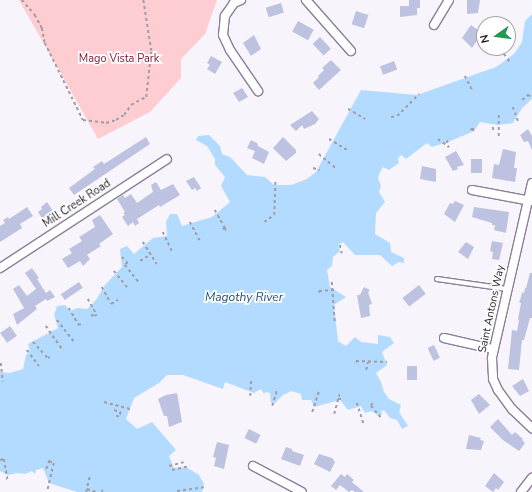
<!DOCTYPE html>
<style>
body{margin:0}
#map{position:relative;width:532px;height:492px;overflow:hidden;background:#f7f5fb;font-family:"Nunito Sans",sans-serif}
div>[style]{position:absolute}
.green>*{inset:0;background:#fdcdd2}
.water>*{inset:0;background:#b3dbff}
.building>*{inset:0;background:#bcc2df;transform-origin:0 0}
.path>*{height:1.5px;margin-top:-0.75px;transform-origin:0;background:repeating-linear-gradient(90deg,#a09ca4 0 3px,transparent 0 6px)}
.roads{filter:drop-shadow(1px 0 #8b7e98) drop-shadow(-1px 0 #8b7e98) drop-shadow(0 1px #8b7e98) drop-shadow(0 -1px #8b7e98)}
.service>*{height:4px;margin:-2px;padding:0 2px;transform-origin:2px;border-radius:2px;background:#fff}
.minor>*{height:8px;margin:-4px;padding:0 4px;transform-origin:4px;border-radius:4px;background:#fff}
span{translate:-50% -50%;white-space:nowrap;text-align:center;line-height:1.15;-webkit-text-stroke:3.5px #fff;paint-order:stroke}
.park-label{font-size:11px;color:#7e1634}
.street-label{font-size:11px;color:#1b1620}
.water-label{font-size:12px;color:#1f5077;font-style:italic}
.north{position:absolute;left:476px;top:16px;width:40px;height:40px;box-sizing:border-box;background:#fff;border:1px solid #a4a2a6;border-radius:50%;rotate:256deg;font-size:11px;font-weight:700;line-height:16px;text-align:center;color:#1b1620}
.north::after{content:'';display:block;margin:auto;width:14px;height:18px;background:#229752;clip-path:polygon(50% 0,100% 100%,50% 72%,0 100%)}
</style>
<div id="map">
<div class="green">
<div style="clip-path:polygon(19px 0,217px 0,205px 34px,181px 59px,181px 78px,150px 112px,98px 139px)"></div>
</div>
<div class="water">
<div style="clip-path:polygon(532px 14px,532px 99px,522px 108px,513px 123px,497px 125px,480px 122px,474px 131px,448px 142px,432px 147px,427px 143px,406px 159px,401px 155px,398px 158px,399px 163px,389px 170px,383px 167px,380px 172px,378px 178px,381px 186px,379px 192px,385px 202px,376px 213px,375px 234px,390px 243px,391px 252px,404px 258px,404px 263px,399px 262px,392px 266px,380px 255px,355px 255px,343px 242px,338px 245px,340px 251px,333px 257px,332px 266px,327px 270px,330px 287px,346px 297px,334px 305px,338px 341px,346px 346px,355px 337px,361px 342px,378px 344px,378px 335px,390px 337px,394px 343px,382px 352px,387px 365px,376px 373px,381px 382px,384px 392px,389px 399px,401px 405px,399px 412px,408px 426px,402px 429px,397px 420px,390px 418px,384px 410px,381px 411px,382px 415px,377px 415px,372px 411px,365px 413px,361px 406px,348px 410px,340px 400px,314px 407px,311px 400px,302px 400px,301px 394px,291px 391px,283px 395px,274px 404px,271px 403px,270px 393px,266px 392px,264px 394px,261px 389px,254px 393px,225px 382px,223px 389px,183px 375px,167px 375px,159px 383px,134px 398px,126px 419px,137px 429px,152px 422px,176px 450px,169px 456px,174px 468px,186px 467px,199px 475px,204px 484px,202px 492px,77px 492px,49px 483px,43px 468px,36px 470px,35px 474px,32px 471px,25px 474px,17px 473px,8px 475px,0 471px,0 372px,10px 373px,23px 369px,26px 355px,30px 351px,28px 344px,58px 328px,54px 315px,57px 306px,65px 305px,70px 311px,77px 308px,87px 309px,96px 300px,105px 285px,122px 267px,120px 249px,127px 246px,134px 254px,153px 238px,167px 236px,166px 222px,170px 214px,177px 214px,182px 226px,212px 217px,230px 202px,221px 186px,225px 177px,215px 165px,215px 159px,207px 146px,196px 140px,198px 136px,209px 135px,220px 146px,222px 154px,230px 157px,247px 175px,265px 177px,274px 185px,291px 185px,307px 179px,316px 172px,361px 90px,417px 95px,496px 67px,514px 54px,522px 42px,525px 21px)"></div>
</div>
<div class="building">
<div style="clip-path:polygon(409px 0,420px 0,420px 8px,417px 8px,417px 15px,400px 17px,400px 6px,409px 6px)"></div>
<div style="clip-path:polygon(467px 0,480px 0,478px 13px,467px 14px)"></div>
<div style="left:281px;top:3px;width:10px;height:16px;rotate:73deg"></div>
<div style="left:356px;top:11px;width:13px;height:14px;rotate:18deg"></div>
<div style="left:298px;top:21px;width:18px;height:12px;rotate:29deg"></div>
<div style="clip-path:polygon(471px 25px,482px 33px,472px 48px,462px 38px)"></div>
<div style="clip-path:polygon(254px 35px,261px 49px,251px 56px,243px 43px)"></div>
<div style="left:320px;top:37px;width:16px;height:10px;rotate:47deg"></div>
<div style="clip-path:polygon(211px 56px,222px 62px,215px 74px,207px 69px,210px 65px,207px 63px)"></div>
<div style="clip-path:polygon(331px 60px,341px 70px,319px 90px,313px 83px,319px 77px,318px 76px,324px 70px,322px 68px)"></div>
<div style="left:394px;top:61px;width:9px;height:15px;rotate:69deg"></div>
<div style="clip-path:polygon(242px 88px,248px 97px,239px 102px,233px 93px)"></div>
<div style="clip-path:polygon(312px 111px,319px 119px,315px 124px,304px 129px,302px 125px,296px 131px,290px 125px)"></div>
<div style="clip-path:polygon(528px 129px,532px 136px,532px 150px,528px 141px,524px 142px,520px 135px)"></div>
<div style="clip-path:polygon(146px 137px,150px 144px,74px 195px,69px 188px,95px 169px,93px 167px,102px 161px,104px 164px)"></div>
<div style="clip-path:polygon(283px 137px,296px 150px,296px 153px,286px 161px,273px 148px)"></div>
<div style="clip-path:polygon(251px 140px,257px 143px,258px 146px,269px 152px,264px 164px,252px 158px,255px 151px,247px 148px)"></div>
<div style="clip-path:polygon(503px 149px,516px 152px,514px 168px,517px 168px,515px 182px,492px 178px,494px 164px,499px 165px)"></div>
<div style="clip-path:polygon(456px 151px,464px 165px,457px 167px,458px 169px,453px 171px,445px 157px)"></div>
<div style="left:471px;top:159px;width:11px;height:14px"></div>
<div style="clip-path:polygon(422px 166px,436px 169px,436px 182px,420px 179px)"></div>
<div style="clip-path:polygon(194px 177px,201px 188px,197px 191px,195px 188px,192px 190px,186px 181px)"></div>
<div style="clip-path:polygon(156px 182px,161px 190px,173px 184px,180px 195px,160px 207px,159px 205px,137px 219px,139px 223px,135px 226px,133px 222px,128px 226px,122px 217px,125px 215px,123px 213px,125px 212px,117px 199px,123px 195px,125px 198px,131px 194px,137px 203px,153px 192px,151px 185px)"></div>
<div style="clip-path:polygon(455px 201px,464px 205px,455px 222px,444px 214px,450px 203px,453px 204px)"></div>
<div style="clip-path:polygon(47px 202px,53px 211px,42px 218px,38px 212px,42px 209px,41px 207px)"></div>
<div style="clip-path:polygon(27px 207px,33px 216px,20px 224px,22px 228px,0 242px,0 226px,5px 223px,3px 220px,8px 217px,9px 219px)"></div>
<div style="clip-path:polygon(474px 207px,509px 212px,506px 233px,494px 230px,495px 225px,492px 225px,492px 223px,472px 217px)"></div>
<div style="clip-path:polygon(100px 215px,113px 234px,99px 244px,101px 246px,87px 255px,90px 259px,83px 266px,80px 261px,68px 268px,62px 259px,72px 253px,69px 249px,82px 241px,79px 237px,95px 227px,92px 220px)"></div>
<div style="clip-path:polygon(492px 241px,503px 243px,499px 260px,492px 259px,493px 252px,490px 251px)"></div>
<div style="clip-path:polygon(466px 242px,474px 247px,468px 259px,458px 252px)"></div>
<div style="clip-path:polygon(32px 268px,39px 278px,37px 279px,46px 293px,50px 290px,55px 297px,47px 301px,46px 299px,35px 306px,37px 309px,17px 325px,13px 314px,24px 308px,13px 289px,19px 285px,27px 296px,36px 289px,25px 273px)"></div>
<div style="clip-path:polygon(530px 273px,532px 273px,532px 318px,530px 318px,524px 340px,522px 340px,519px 370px,508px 369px,512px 330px,517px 331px,519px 320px,518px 319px,521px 303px,519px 302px,521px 297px,522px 292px,524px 293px,525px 288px,526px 288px)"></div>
<div style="left:79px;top:282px;width:7px;height:22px;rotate:56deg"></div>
<div style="left:419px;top:285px;width:11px;height:21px;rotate:52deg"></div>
<div style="clip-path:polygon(364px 287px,370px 290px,368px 292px,372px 304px,369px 305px,370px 316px,361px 318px,357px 295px,360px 295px)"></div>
<div style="left:10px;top:326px;width:12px;height:12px;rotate:55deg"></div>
<div style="left:434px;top:345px;width:14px;height:7px;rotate:65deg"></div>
<div style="left:407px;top:366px;width:10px;height:14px"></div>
<div style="clip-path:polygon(523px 379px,529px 391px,520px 396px,512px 386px)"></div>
<div style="clip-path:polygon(177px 393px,182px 422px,169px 427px,167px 416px,164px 416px,158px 399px,166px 395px)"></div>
<div style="clip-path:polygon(479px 394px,490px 405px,479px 414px,471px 400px)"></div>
<div style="clip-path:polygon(498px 419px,512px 435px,515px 432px,523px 439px,522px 440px,525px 443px,519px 451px,503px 440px,490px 427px)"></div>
<div style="left:249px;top:429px;width:13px;height:10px;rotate:27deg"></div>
<div style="clip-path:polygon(469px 435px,481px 438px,480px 440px,484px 441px,481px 450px,466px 449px)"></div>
<div style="clip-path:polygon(217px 442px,229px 445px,224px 469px,214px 466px,216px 458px,213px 457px)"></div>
<div style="clip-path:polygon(286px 447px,292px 449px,292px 451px,304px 455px,300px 466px,281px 459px)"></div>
<div style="clip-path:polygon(319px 454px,332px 458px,335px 462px,330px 472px,314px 464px)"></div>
<div style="clip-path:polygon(494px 473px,504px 482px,498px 490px,496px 488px,493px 492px,485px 486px)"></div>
<div style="clip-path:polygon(341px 474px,345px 477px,347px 474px,354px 480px,352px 482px,364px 492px,355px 492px,352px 490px,349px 492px,340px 485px,336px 490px,331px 486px)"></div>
</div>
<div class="path">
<div style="left:22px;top:0;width:20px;rotate:49deg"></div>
<div style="left:35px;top:15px;width:15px;rotate:62deg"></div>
<div style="left:42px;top:28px;width:15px;rotate:79deg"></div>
<div style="left:45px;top:43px;width:86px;rotate:63.7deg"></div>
<div style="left:83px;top:120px;width:23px;rotate:7deg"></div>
<div style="left:106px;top:123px;width:10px;rotate:-17deg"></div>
<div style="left:116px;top:120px;width:9px;rotate:-32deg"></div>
<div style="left:124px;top:115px;width:12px;rotate:-55deg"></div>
<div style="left:131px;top:105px;width:17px;rotate:-28deg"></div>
<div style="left:146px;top:97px;width:46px;rotate:-83.8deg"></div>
<div style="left:151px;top:51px;width:52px;rotate:-98.9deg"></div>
<div style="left:504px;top:54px;width:10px;rotate:53deg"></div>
<div style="left:465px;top:76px;width:16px;rotate:63deg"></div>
<div style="left:522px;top:100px;width:8px;rotate:-40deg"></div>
<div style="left:528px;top:95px;width:4px;rotate:27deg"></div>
<div style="left:513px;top:107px;width:15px;rotate:70deg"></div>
<div style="left:348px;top:109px;width:20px;rotate:30deg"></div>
<div style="left:499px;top:115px;width:22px;rotate:90deg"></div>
<div style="left:391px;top:117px;width:6px;rotate:-9deg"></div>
<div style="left:397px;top:116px;width:31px;rotate:-45deg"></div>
<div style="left:493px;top:127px;width:6px;rotate:81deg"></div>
<div style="left:470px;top:130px;width:4px;rotate:-34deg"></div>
<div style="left:473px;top:128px;width:6px;rotate:81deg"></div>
<div style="left:329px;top:139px;width:21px;rotate:31deg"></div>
<div style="left:438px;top:139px;width:14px;rotate:36deg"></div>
<div style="left:446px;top:143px;width:6px;rotate:-51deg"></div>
<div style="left:319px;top:154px;width:23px;rotate:40deg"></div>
<div style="left:313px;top:168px;width:7px;rotate:16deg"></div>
<div style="left:215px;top:210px;width:21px;rotate:61deg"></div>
<div style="left:225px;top:228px;width:5px;rotate:143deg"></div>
<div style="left:190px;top:222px;width:21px;rotate:62deg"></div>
<div style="left:264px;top:222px;width:12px;rotate:-35deg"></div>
<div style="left:274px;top:215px;width:33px;rotate:-88deg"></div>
<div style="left:225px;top:228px;width:4px;rotate:63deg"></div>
<div style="left:163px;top:232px;width:21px;rotate:65deg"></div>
<div style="left:143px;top:242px;width:26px;rotate:58deg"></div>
<div style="left:340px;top:245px;width:9px;rotate:77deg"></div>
<div style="left:122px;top:257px;width:8px;rotate:45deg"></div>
<div style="left:128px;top:263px;width:4px;rotate:146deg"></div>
<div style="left:125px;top:265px;width:22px;rotate:51deg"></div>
<div style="left:140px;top:261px;width:13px;rotate:-32deg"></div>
<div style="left:114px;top:271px;width:21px;rotate:51deg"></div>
<div style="left:332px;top:282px;width:41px;rotate:85.8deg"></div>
<div style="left:102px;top:287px;width:19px;rotate:62deg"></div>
<div style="left:111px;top:304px;width:8px;rotate:-30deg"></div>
<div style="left:319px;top:293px;width:2px;rotate:-90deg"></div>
<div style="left:319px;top:291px;width:15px;rotate:-4deg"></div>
<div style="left:88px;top:299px;width:18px;rotate:61deg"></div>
<div style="left:97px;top:315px;width:4px;rotate:153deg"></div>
<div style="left:93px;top:317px;width:6px;rotate:-121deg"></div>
<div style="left:69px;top:308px;width:20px;rotate:60deg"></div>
<div style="left:79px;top:325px;width:2px;rotate:-27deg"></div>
<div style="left:57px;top:320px;width:28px;rotate:52deg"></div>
<div style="left:46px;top:326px;width:29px;rotate:55deg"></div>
<div style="left:33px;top:342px;width:22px;rotate:47deg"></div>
<div style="left:48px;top:358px;width:2px;rotate:-27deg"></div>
<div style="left:27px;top:350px;width:20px;rotate:53deg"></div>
<div style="left:1px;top:363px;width:19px;rotate:84deg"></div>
<div style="left:357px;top:363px;width:2px;rotate:-117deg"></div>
<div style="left:356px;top:361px;width:31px;rotate:2deg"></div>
<div style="left:366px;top:370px;width:8px;rotate:-76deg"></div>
<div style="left:250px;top:396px;width:17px;rotate:-87deg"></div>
<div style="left:338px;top:399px;width:4px"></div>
<div style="left:104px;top:402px;width:30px;rotate:15deg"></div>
<div style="left:357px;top:403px;width:22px;rotate:72deg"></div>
<div style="left:373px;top:404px;width:3px;rotate:135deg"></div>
<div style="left:371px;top:406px;width:18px;rotate:49deg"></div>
<div style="left:272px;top:406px;width:17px;rotate:-73deg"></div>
<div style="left:114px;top:410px;width:7px;rotate:16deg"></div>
<div style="left:121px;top:412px;width:5px;rotate:112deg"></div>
<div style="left:119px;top:417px;width:3px;rotate:-162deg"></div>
<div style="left:312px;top:412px;width:22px;rotate:-72deg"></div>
<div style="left:334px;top:414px;width:20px;rotate:-75deg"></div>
<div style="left:0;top:460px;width:4px;rotate:-14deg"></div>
<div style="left:4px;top:459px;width:22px;rotate:80deg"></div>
<div style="left:169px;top:466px;width:16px;rotate:-15deg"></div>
<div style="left:46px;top:469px;width:9px;rotate:-69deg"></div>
<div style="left:49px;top:461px;width:5px;rotate:22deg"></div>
<div style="left:54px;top:463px;width:27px;rotate:103deg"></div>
<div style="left:172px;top:470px;width:18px;rotate:-13deg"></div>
<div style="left:87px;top:489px;width:9px;rotate:18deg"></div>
<div style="left:177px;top:491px;width:27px;rotate:-8deg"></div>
<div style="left:86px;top:492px;width:18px;rotate:-77deg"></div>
<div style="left:102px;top:492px;width:2px;rotate:-90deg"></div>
</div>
<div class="roads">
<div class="service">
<div style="left:437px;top:279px;width:71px;rotate:8.1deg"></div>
</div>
<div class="minor">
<div style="left:241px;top:0;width:8px;rotate:157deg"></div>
<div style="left:234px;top:3px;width:16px;rotate:125deg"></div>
<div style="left:225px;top:16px;width:19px;rotate:96deg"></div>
<div style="left:223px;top:35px;width:17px;rotate:65deg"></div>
<div style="left:230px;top:50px;width:50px;rotate:55.7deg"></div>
<div style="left:306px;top:0;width:68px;rotate:48.6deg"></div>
<div style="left:434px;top:25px;width:29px;rotate:-59deg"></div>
<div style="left:532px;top:183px;width:180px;rotate:102.9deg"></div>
<div style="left:492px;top:358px;width:21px;rotate:87deg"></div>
<div style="left:493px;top:379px;width:12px;rotate:66deg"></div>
<div style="left:498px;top:390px;width:24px;rotate:54deg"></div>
<div style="left:512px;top:409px;width:28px;rotate:44deg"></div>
<div style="left:472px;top:190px;width:60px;rotate:10.6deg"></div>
<div style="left:0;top:268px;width:199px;rotate:-33.1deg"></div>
<div style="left:444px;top:338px;width:49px;rotate:12.9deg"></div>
<div style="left:253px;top:466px;width:55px;rotate:28deg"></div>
<div style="left:521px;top:492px;width:18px;rotate:-52deg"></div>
</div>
</div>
<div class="park-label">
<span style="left:119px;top:59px">Mago Vista Park</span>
</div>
<div class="street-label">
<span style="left:77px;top:204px;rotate:-33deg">Mill Creek Road</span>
<span style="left:492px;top:309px;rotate:-78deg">Saint Antons Way</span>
</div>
<div class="water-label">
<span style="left:244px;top:298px">Magothy River</span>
</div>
<div class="north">N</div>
</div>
